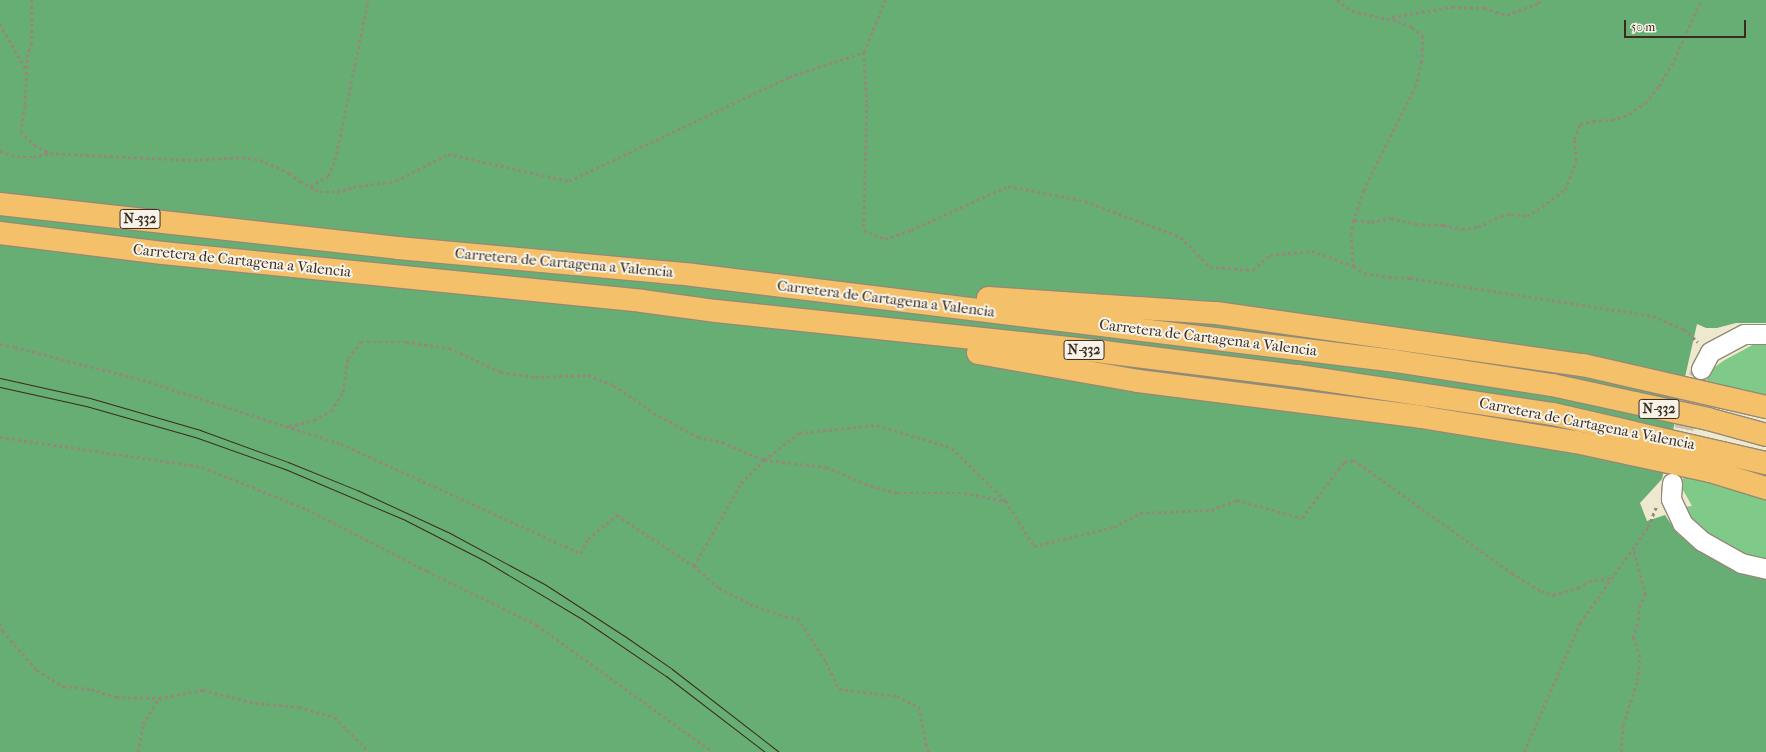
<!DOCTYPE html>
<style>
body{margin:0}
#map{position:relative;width:1766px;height:752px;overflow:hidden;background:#eee8cf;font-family:"IM FELL French Canon",serif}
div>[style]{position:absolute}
.green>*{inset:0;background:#7fca89}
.forest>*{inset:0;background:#67ae75}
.minor-tunnel>*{height:19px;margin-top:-9.5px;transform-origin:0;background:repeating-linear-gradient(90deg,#cac2ac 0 19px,transparent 0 29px)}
.path>*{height:2.5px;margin-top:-1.25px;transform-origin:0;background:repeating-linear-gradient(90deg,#948976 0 3px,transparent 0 6px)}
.roads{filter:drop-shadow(1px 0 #948976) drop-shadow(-1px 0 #948976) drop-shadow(0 1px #948976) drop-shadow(0 -1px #948976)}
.minor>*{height:19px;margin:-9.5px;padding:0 9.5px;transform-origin:9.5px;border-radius:9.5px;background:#fff}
.trunk>*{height:22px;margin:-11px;padding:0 11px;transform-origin:11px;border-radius:11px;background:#f4c16a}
.tram>*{height:1px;margin:-0.5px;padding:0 0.5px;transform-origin:0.5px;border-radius:0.5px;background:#3b2a1e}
span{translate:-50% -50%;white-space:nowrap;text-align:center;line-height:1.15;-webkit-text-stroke:4px #f7f3e8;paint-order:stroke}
.shield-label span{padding:1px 3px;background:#f7f3e8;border:1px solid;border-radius:3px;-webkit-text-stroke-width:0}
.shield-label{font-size:14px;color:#3b2a1e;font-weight:700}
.street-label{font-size:15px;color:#3b2a1e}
.scale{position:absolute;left:1624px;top:20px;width:122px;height:18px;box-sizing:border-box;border:2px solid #3b2a1e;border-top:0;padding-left:5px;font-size:12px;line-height:14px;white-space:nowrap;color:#3b2a1e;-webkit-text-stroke:3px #f7f3e8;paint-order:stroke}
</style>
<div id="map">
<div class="green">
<div style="clip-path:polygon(1756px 343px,1766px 344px,1766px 397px,1703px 381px,1706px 374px,1723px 361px)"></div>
<div style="clip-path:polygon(1686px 475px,1766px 496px,1766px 562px,1718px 544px,1687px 518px,1684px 507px,1692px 506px,1679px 483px)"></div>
</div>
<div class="forest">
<div style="clip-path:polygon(0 0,1766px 0,1766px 323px,1736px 323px,1717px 328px,1706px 328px,1697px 324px,1662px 479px,1640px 503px,1647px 521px,1665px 515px,1677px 533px,1693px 547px,1746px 572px,1766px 579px,1766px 752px,0 752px)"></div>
</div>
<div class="minor-tunnel">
<div style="left:1678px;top:457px;width:53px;rotate:-78.1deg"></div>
<div style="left:1689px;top:405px;width:38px;rotate:-72deg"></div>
</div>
<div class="path">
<div style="left:32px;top:0;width:43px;rotate:90deg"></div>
<div style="left:32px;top:43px;width:12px;rotate:110deg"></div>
<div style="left:28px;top:54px;width:52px;rotate:93.3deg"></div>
<div style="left:25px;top:106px;width:25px;rotate:99deg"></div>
<div style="left:21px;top:131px;width:19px;rotate:47deg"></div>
<div style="left:34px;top:145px;width:18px;rotate:27deg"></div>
<div style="left:50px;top:153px;width:96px;rotate:3deg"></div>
<div style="left:146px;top:158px;width:48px;rotate:2.4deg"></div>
<div style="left:194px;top:160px;width:48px;rotate:-3.6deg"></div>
<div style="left:242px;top:157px;width:18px;rotate:9deg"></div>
<div style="left:260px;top:160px;width:32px;rotate:24deg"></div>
<div style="left:289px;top:173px;width:14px;rotate:36deg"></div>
<div style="left:300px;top:181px;width:23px;rotate:29deg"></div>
<div style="left:320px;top:192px;width:17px"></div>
<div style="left:337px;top:192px;width:17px;rotate:-17deg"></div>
<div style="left:353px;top:187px;width:43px;rotate:-7.9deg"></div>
<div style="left:396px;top:181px;width:59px;rotate:-27.4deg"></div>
<div style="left:448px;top:154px;width:124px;rotate:12.6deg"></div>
<div style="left:569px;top:181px;width:243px;rotate:-25.3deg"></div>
<div style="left:789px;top:77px;width:79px;rotate:-18.4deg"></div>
<div style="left:864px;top:52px;width:56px;rotate:-68deg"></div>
<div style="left:1337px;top:0;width:19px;rotate:36deg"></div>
<div style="left:1352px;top:11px;width:47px;rotate:12.3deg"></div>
<div style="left:1398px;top:21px;width:15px;rotate:23deg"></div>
<div style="left:1412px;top:27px;width:14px;rotate:39deg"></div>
<div style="left:1423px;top:36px;width:25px;rotate:92deg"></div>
<div style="left:1422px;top:61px;width:26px;rotate:103deg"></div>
<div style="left:1416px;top:86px;width:116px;rotate:116.6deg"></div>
<div style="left:1364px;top:190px;width:32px;rotate:108deg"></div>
<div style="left:1354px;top:220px;width:14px;rotate:102deg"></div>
<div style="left:1351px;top:234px;width:32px;rotate:85deg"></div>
<div style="left:1354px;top:266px;width:12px;rotate:35deg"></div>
<div style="left:1364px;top:273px;width:25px;rotate:9deg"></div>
<div style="left:1389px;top:277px;width:21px;rotate:3deg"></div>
<div style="left:1410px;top:278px;width:246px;rotate:8.9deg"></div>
<div style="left:1653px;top:316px;width:34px;rotate:23deg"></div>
<div style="left:1684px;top:329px;width:19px;rotate:43deg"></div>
<div style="left:1392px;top:17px;width:61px;rotate:-9.5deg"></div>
<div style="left:1452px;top:7px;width:32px;rotate:2deg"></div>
<div style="left:1484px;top:8px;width:24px;rotate:17deg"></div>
<div style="left:1507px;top:15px;width:33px;rotate:-21deg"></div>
<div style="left:1538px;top:3px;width:4px;rotate:-45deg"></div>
<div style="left:0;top:24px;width:54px;rotate:60.1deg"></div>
<div style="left:864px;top:52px;width:52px;rotate:86.7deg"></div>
<div style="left:867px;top:104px;width:126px;rotate:91.4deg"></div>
<div style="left:864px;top:230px;width:23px;rotate:23deg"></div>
<div style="left:885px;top:239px;width:28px;rotate:-19deg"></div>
<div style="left:911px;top:230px;width:107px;rotate:-24.4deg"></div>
<div style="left:1008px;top:186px;width:78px;rotate:11deg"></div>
<div style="left:1085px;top:201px;width:103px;rotate:20.6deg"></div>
<div style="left:1181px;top:237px;width:42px;rotate:46deg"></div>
<div style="left:1210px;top:267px;width:43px;rotate:4deg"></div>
<div style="left:1253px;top:270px;width:23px;rotate:-41deg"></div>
<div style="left:1270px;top:255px;width:42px;rotate:-5.4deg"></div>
<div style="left:1312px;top:251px;width:45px;rotate:19.7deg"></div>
<div style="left:0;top:151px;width:18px;rotate:19deg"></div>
<div style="left:17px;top:157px;width:16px"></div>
<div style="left:33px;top:157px;width:17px;rotate:-13deg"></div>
<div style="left:310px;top:186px;width:21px;rotate:-29deg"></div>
<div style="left:328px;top:176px;width:17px;rotate:-66deg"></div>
<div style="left:335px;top:160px;width:163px;rotate:-78.3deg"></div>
<div style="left:1355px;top:220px;width:16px;rotate:7deg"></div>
<div style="left:1371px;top:222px;width:20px;rotate:-11deg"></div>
<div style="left:1391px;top:218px;width:26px;rotate:13deg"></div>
<div style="left:1416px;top:224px;width:27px;rotate:2deg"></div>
<div style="left:1443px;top:225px;width:19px;rotate:12deg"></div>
<div style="left:1462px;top:229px;width:16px;rotate:-7deg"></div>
<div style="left:1478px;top:227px;width:25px;rotate:-26deg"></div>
<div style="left:1501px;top:216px;width:10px;rotate:-11deg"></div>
<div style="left:1511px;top:214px;width:16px;rotate:7deg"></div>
<div style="left:1527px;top:216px;width:12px;rotate:-31deg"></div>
<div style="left:1537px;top:210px;width:34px;rotate:-36deg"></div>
<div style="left:1565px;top:190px;width:31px;rotate:-69deg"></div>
<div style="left:1576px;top:161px;width:22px;rotate:-95deg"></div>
<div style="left:1574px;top:139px;width:16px;rotate:-68deg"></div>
<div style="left:1580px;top:124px;width:13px;rotate:-13deg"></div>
<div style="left:1593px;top:121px;width:19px;rotate:-3deg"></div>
<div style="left:1612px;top:120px;width:18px;rotate:-19deg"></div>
<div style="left:1629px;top:114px;width:19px;rotate:-35deg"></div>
<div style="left:1645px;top:103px;width:22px;rotate:-51deg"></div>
<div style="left:1659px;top:86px;width:30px;rotate:-60deg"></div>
<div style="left:1674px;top:60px;width:66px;rotate:-65.8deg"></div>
<div style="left:0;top:344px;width:15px;rotate:11deg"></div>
<div style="left:15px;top:347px;width:132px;rotate:14.5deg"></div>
<div style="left:143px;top:380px;width:208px;rotate:17.9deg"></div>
<div style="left:341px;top:444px;width:263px;rotate:24.5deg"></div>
<div style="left:580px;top:553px;width:16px;rotate:-60deg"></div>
<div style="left:588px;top:539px;width:38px;rotate:-40deg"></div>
<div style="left:617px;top:515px;width:92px;rotate:33.5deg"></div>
<div style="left:694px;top:566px;width:95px;rotate:-60.5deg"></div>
<div style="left:741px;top:483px;width:33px;rotate:-45deg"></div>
<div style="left:764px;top:460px;width:44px;rotate:-37.6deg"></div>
<div style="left:799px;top:433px;width:78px;rotate:-5.9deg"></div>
<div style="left:877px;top:425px;width:78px;rotate:17deg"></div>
<div style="left:952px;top:448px;width:76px;rotate:44.5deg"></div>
<div style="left:1006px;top:501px;width:53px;rotate:58.1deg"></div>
<div style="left:1034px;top:546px;width:82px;rotate:-13.4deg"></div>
<div style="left:1114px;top:527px;width:30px;rotate:-28deg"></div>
<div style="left:1140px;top:513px;width:71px;rotate:-2.4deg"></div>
<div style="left:1211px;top:510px;width:28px;rotate:-21deg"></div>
<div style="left:1237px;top:500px;width:67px;rotate:15.5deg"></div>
<div style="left:1302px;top:518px;width:70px;rotate:-53.1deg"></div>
<div style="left:1344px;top:462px;width:10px;rotate:-11deg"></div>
<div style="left:1354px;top:460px;width:194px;rotate:35.6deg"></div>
<div style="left:1512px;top:573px;width:34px;rotate:32deg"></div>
<div style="left:1541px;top:591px;width:13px;rotate:18deg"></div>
<div style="left:1553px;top:595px;width:26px;rotate:-16deg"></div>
<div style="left:1578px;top:588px;width:13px;rotate:-32deg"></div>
<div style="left:1589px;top:581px;width:23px;rotate:-7deg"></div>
<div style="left:289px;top:426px;width:26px;rotate:-13deg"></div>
<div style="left:314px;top:420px;width:19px;rotate:-28deg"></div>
<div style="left:331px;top:411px;width:22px;rotate:-58deg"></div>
<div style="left:343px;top:392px;width:34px;rotate:-82deg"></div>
<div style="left:348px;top:358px;width:21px;rotate:-51deg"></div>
<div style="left:361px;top:342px;width:45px"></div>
<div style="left:406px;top:342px;width:43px;rotate:7.9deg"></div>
<div style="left:449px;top:348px;width:57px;rotate:24.8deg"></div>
<div style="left:501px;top:372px;width:34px;rotate:8deg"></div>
<div style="left:535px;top:377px;width:53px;rotate:-2.2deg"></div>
<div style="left:588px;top:375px;width:28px;rotate:21deg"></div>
<div style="left:614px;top:385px;width:49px;rotate:35deg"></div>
<div style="left:654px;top:413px;width:50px;rotate:28.6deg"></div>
<div style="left:698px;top:437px;width:25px;rotate:12deg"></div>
<div style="left:722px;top:442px;width:46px;rotate:23.2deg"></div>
<div style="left:764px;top:460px;width:62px;rotate:6.4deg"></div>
<div style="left:826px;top:467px;width:49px;rotate:22.9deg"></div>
<div style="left:871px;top:486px;width:28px;rotate:15deg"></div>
<div style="left:898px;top:493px;width:66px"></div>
<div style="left:964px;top:493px;width:43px;rotate:10.8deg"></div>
<div style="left:0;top:437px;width:204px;rotate:8.4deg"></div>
<div style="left:202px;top:467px;width:113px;rotate:21.8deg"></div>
<div style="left:307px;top:509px;width:135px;rotate:27.3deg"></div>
<div style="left:427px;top:571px;width:123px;rotate:26.1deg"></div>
<div style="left:537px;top:625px;width:217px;rotate:35.8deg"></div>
<div style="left:694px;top:566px;width:33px;rotate:41deg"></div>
<div style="left:719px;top:588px;width:35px;rotate:27deg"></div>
<div style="left:750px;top:604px;width:37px;rotate:20deg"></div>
<div style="left:785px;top:617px;width:13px;rotate:4deg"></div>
<div style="left:798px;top:618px;width:52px;rotate:57.5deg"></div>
<div style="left:826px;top:662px;width:30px;rotate:64deg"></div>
<div style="left:839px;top:689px;width:58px;rotate:6.9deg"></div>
<div style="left:897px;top:696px;width:25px;rotate:27deg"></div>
<div style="left:919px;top:707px;width:38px;rotate:79deg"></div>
<div style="left:926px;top:744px;width:9px;rotate:69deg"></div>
<div style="left:0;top:623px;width:9px;rotate:69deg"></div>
<div style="left:3px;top:631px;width:52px;rotate:48.9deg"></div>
<div style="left:37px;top:670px;width:31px;rotate:32deg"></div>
<div style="left:63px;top:686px;width:28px;rotate:6deg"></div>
<div style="left:91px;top:689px;width:26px;rotate:18deg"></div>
<div style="left:116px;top:697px;width:43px;rotate:1.3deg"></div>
<div style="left:159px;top:698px;width:45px;rotate:-10.3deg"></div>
<div style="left:203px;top:690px;width:54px;rotate:14deg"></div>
<div style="left:255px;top:703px;width:44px;rotate:5.2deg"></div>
<div style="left:299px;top:707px;width:37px;rotate:16deg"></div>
<div style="left:335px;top:717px;width:49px;rotate:45.8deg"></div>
<div style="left:138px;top:752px;width:28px;rotate:-80deg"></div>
<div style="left:143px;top:724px;width:31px;rotate:-58deg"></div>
<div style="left:1524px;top:752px;width:141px;rotate:-66.5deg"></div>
<div style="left:1580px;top:623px;width:118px;rotate:-54.7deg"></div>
<div style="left:1648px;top:527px;width:22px;rotate:-68deg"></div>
<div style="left:1621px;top:752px;width:27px;rotate:-86deg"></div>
<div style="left:1623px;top:725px;width:46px;rotate:-72.3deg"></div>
<div style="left:1637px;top:681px;width:24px;rotate:-83deg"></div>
<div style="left:1640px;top:657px;width:20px;rotate:-110deg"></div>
<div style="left:1633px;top:638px;width:19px;rotate:-74deg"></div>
<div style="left:1638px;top:620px;width:13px;rotate:-86deg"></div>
<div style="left:1639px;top:607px;width:13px;rotate:-63deg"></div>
<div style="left:1645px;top:595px;width:49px;rotate:-104.3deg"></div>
</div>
<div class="roads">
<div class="minor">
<div style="left:1701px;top:369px;width:19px;rotate:-62deg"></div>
<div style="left:1710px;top:352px;width:38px;rotate:-28deg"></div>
<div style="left:1744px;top:334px;width:22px"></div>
<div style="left:1672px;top:483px;width:16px;rotate:94deg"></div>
<div style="left:1671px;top:499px;width:26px;rotate:65deg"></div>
<div style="left:1682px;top:523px;width:27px;rotate:42deg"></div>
<div style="left:1702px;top:541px;width:45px;rotate:29.4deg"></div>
<div style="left:1741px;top:563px;width:26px;rotate:13deg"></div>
</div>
<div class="trunk">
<div style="left:0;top:204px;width:400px;rotate:6.3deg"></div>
<div style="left:398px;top:248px;width:296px;rotate:5.2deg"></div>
<div style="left:693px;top:275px;width:707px;rotate:6.98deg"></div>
<div style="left:1395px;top:361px;width:159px;rotate:8.7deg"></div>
<div style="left:1552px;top:385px;width:160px;rotate:12.3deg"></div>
<div style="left:1708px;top:419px;width:60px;rotate:15.4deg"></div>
<div style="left:0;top:233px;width:164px;rotate:7deg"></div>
<div style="left:163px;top:253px;width:481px;rotate:5.7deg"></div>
<div style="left:642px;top:301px;width:75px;rotate:7.7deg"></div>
<div style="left:716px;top:311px;width:390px;rotate:6deg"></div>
<div style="left:1104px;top:352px;width:195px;rotate:7.1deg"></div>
<div style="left:1298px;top:376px;width:258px;rotate:8.5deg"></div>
<div style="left:1553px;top:414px;width:219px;rotate:13deg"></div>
<div style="left:988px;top:298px;width:228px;rotate:3.8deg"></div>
<div style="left:1216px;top:313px;width:371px;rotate:8.1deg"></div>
<div style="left:1583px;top:365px;width:188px;rotate:12.9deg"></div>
<div style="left:978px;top:353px;width:162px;rotate:9.9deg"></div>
<div style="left:1138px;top:381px;width:285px;rotate:7.2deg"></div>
<div style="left:1421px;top:417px;width:157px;rotate:9.2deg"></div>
<div style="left:1576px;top:442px;width:137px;rotate:12.2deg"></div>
<div style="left:1710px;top:471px;width:59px;rotate:16.9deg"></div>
</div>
</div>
<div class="tram">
<div style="left:0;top:378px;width:92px;rotate:12.5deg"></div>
<div style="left:90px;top:398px;width:115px;rotate:16.2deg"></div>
<div style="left:200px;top:430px;width:94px;rotate:20deg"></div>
<div style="left:288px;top:462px;width:74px;rotate:22.1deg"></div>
<div style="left:357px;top:490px;width:100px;rotate:24.8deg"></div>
<div style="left:448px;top:532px;width:111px;rotate:28.4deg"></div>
<div style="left:546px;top:585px;width:95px;rotate:33deg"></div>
<div style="left:626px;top:637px;width:56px;rotate:34.8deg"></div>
<div style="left:672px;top:669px;width:135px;rotate:37.8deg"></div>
<div style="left:0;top:387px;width:88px;rotate:12.5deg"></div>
<div style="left:86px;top:406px;width:113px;rotate:15.9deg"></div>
<div style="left:195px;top:437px;width:96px;rotate:19.6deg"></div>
<div style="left:285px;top:469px;width:130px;rotate:23deg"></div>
<div style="left:405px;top:520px;width:90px;rotate:27.1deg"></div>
<div style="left:485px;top:561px;width:113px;rotate:30.9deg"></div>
<div style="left:582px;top:619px;width:102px;rotate:34.2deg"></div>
<div style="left:666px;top:676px;width:125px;rotate:37.5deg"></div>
</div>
<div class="shield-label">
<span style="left:140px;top:219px">N-332</span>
<span style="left:1084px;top:350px">N-332</span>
<span style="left:1659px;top:409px">N-332</span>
</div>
<div class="street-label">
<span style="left:242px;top:261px;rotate:6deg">Carretera de Cartagena a Valencia</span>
<span style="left:564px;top:263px;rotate:5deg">Carretera de Cartagena a Valencia</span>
<span style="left:886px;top:299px;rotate:7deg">Carretera de Cartagena a Valencia</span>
<span style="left:1208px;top:338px;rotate:7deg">Carretera de Cartagena a Valencia</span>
<span style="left:1587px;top:424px;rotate:11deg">Carretera de Cartagena a Valencia</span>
</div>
<div class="scale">50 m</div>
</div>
